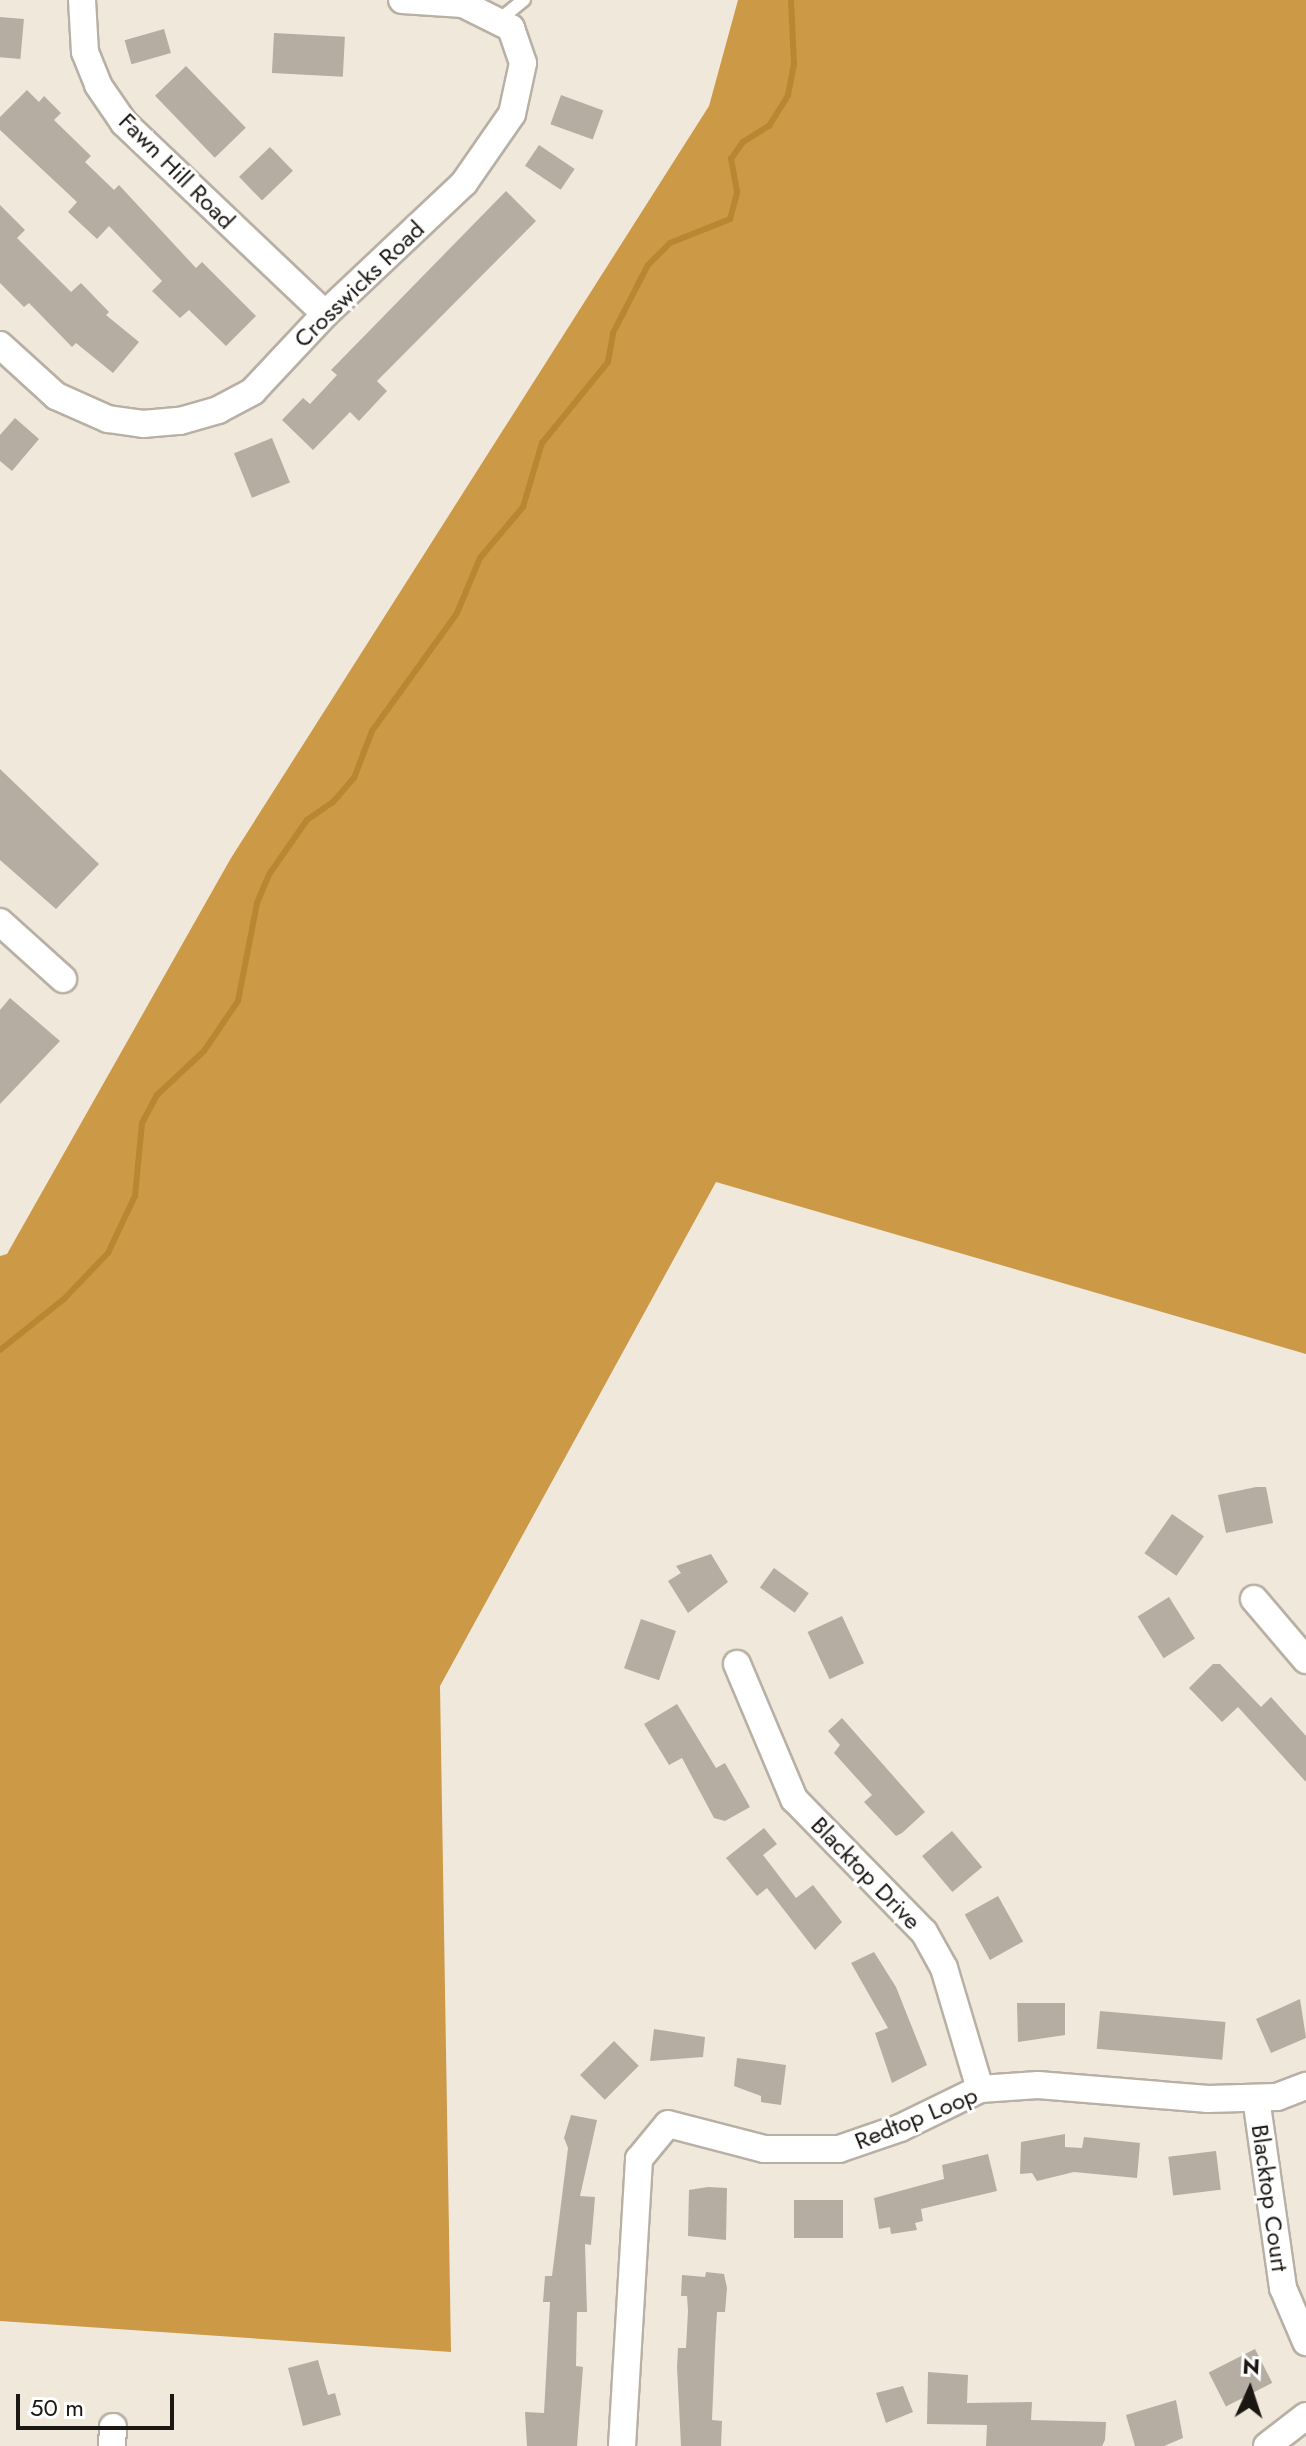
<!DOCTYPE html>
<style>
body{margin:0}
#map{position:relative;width:1306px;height:2446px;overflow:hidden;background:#f1e8dc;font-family:Jost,sans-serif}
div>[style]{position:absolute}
.forest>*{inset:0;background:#cc9947}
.stream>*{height:6px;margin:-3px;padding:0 3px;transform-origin:3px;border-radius:3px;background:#b98732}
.building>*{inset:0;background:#b5ada2;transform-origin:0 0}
.roads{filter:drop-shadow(2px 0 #b8b0a4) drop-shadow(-2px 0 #b8b0a4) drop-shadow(0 2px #b8b0a4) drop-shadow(0 -2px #b8b0a4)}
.lane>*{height:12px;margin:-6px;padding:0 6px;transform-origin:6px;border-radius:6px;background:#fff}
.street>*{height:26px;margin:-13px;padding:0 13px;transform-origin:13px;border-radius:13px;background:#fff}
span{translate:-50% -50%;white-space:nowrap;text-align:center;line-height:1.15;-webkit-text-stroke:6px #fff;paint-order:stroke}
.street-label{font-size:24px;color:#1b1814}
.north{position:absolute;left:1210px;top:2350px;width:80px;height:80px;-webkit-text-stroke:6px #fff;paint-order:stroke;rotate:3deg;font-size:22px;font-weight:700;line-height:32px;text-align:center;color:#1b1814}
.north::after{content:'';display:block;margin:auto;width:28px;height:36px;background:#1b1814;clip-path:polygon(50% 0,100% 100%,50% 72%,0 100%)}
.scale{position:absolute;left:16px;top:2394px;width:158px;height:36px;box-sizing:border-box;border:4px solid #1b1814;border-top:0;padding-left:10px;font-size:24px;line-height:28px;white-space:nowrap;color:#1b1814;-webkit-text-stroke:6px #fff;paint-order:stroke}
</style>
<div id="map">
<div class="forest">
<div style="clip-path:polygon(738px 0,1306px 0,1306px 1354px,716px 1182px,440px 1686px,451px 2352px,0 2321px,0 1256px,7px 1254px,231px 858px,709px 106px)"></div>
</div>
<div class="stream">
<div style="left:0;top:1350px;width:82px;rotate:-38.6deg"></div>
<div style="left:64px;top:1299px;width:64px;rotate:-46.3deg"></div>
<div style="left:108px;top:1253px;width:63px;rotate:-64.7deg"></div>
<div style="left:135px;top:1196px;width:73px;rotate:-84.5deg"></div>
<div style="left:142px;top:1123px;width:32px;rotate:-62deg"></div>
<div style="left:157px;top:1095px;width:64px;rotate:-43.1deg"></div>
<div style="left:204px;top:1051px;width:60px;rotate:-55.8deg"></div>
<div style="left:238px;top:1001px;width:100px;rotate:-79deg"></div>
<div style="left:257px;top:903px;width:33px;rotate:-67deg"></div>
<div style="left:270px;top:873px;width:65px;rotate:-55.1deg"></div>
<div style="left:307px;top:820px;width:32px;rotate:-35deg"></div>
<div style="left:333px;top:802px;width:32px;rotate:-49deg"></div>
<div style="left:354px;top:778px;width:50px;rotate:-69deg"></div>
<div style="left:372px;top:731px;width:145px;rotate:-54.2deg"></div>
<div style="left:457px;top:613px;width:60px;rotate:-67.3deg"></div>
<div style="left:480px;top:558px;width:67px;rotate:-49.9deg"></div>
<div style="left:523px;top:507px;width:67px;rotate:-73.5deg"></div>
<div style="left:542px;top:443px;width:104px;rotate:-50.8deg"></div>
<div style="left:608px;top:362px;width:29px;rotate:-80deg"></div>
<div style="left:613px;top:333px;width:76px;rotate:-62.8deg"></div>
<div style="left:648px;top:265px;width:31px;rotate:-45deg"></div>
<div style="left:670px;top:243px;width:65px;rotate:-21.8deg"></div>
<div style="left:730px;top:219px;width:28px;rotate:-75deg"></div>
<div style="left:737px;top:192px;width:34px;rotate:-100deg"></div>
<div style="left:731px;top:159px;width:21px;rotate:-55deg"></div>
<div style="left:743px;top:142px;width:31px;rotate:-32deg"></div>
<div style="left:769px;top:126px;width:36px;rotate:-58deg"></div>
<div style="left:788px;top:95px;width:32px;rotate:-79deg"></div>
<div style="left:794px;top:64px;width:64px;rotate:-92.7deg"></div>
</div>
<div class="building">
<div style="left:0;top:17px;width:24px;height:40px;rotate:5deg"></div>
<div style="left:164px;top:29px;width:25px;height:41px;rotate:74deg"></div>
<div style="left:274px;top:33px;width:71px;height:40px;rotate:3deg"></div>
<div style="left:186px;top:66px;width:86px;height:43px;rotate:46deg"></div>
<div style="clip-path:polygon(27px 90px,39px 102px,44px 96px,61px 113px,54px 120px,91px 156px,85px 162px,114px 190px,119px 185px,196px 268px,202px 262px,256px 316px,226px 346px,189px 310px,180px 318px,152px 291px,162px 281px,109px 226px,97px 239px,68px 212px,77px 202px,0 130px,0 117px)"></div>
<div style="left:561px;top:95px;width:45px;height:31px;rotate:20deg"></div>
<div style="left:539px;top:145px;width:43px;height:25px;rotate:34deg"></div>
<div style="left:270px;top:147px;width:33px;height:43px;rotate:46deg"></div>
<div style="clip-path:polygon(506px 191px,536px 221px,377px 381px,387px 391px,359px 421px,350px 412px,313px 450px,282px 420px,303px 398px,310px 404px,337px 375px,331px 370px)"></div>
<div style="clip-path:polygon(0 205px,25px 230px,17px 238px,71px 292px,81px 283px,109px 312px,106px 315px,139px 342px,113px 373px,76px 343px,72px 347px,29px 303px,24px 307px,0 283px)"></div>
<div style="clip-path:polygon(15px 418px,39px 439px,12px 471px,0 461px,0 435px)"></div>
<div style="left:272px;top:438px;width:48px;height:41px;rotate:68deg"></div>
<div style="clip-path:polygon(0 769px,99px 864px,56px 909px,0 860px)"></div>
<div style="clip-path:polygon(10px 998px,60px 1041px,0 1104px,0 1010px)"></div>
<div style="clip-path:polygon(1256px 1487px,1266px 1487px,1273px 1523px,1226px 1533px,1218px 1495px)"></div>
<div style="left:1172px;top:1514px;width:39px;height:48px;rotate:35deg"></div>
<div style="clip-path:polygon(711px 1554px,728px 1582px,688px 1613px,668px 1581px,681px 1573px,676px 1566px)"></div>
<div style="left:774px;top:1568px;width:43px;height:24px;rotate:36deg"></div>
<div style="left:1169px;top:1597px;width:49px;height:37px;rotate:58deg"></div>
<div style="left:842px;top:1616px;width:52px;height:38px;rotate:65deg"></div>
<div style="left:641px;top:1619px;width:37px;height:52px;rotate:19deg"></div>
<div style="clip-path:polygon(1213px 1664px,1220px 1664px,1261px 1707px,1271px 1697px,1306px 1736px,1306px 1782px,1238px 1707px,1222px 1722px,1189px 1688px)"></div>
<div style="clip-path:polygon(677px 1704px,716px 1768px,725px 1763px,750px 1807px,725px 1821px,714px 1818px,682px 1758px,669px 1765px,644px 1724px)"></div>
<div style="clip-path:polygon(842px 1718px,925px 1812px,902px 1833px,896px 1836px,864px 1802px,872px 1795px,834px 1753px,840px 1745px,828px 1731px)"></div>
<div style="clip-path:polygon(764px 1828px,777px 1844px,763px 1855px,796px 1898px,813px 1885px,842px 1922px,815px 1950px,767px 1888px,757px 1896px,726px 1858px)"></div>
<div style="left:952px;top:1831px;width:47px;height:39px;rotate:50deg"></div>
<div style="left:998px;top:1896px;width:52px;height:38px;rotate:61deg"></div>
<div style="clip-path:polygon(874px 1952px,896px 1987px,927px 2065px,892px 2083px,875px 2033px,888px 2028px,851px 1963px)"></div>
<div style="clip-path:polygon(1300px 1999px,1306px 2038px,1271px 2053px,1256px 2019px)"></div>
<div style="clip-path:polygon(1017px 2003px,1065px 2003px,1065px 2035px,1018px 2042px)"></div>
<div style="left:1100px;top:2011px;width:126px;height:38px;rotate:5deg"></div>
<div style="clip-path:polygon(654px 2029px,705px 2037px,703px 2057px,650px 2061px)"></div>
<div style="left:614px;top:2041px;width:35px;height:48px;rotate:45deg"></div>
<div style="clip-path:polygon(737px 2058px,786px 2065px,781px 2105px,761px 2102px,761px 2096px,734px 2086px)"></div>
<div style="clip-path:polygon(571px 2115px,597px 2120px,580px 2196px,595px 2197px,591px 2245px,585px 2244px,587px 2312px,577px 2312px,576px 2366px,583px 2367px,577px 2446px,527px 2446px,525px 2412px,544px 2413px,550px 2302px,543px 2302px,545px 2276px,552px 2276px,568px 2148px,564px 2138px)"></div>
<div style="clip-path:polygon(1065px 2134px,1065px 2147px,1082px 2148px,1084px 2137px,1140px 2143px,1137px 2178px,1074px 2172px,1037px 2181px,1032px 2173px,1020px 2174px,1021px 2142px)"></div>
<div style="left:1216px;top:2151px;width:39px;height:48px;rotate:83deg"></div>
<div style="clip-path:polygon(988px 2154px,997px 2191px,921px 2209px,923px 2221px,915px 2223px,917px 2230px,891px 2234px,890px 2227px,879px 2229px,874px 2198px,944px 2179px,942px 2165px)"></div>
<div style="clip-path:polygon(708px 2187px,727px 2188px,726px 2240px,688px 2236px,689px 2190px)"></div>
<div style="left:794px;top:2200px;width:49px;height:38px"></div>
<div style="clip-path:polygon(706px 2272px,724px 2274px,727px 2288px,725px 2312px,717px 2312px,715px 2347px,712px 2420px,722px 2421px,721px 2446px,681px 2446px,677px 2367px,678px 2348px,686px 2348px,688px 2311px,687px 2296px,681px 2296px,682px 2275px,705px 2277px)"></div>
<div style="left:1255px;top:2349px;width:38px;height:52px;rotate:63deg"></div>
<div style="clip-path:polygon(318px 2360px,328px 2395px,335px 2393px,341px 2415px,303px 2426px,288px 2368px)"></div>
<div style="clip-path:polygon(928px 2372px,968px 2375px,967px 2403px,1032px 2402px,1031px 2420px,1106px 2422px,1105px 2440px,1102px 2446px,986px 2446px,987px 2425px,927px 2424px)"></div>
<div style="clip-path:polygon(903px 2386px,913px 2412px,886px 2423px,876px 2393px)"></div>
<div style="clip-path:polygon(1176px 2400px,1183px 2438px,1164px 2446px,1135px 2446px,1126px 2415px)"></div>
</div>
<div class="roads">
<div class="lane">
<div style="left:499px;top:20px;width:32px;rotate:-39deg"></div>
</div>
<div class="street">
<div style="left:82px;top:0;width:52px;rotate:86.7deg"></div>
<div style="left:85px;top:52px;width:35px;rotate:68deg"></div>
<div style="left:98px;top:85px;width:46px;rotate:55.6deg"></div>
<div style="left:124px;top:123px;width:277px;rotate:43.5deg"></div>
<div style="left:0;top:345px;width:76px;rotate:42.3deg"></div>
<div style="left:56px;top:396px;width:57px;rotate:23.9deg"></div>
<div style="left:108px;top:419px;width:35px;rotate:8deg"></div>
<div style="left:143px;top:424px;width:37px;rotate:-5deg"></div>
<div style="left:180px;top:421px;width:40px;rotate:-16deg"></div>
<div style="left:218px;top:410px;width:40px;rotate:-28deg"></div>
<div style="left:253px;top:391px;width:105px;rotate:-46.9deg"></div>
<div style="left:325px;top:314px;width:191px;rotate:-43.3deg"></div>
<div style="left:464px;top:183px;width:84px;rotate:-55.2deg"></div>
<div style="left:512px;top:114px;width:52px;rotate:-77.8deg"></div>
<div style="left:523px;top:63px;width:37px;rotate:-109deg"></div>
<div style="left:511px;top:28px;width:54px;rotate:-153.4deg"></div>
<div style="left:463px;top:4px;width:61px;rotate:-176.2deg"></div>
<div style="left:0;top:922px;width:85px;rotate:42.1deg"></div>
<div style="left:1254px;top:1599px;width:80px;rotate:49.6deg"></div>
<div style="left:737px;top:1664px;width:147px;rotate:67.1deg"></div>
<div style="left:794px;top:1799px;width:186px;rotate:45.7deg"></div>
<div style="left:924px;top:1932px;width:41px;rotate:60.9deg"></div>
<div style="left:944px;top:1968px;width:126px;rotate:73.4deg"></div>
<div style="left:1256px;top:2098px;width:192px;rotate:81.9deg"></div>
<div style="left:1283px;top:2288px;width:59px;rotate:66.9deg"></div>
<div style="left:112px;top:2446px;width:19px;rotate:-87deg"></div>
<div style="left:622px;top:2446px;width:288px;rotate:-86.6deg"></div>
<div style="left:639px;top:2159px;width:45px;rotate:-50.4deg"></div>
<div style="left:668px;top:2124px;width:99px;rotate:14.6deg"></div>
<div style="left:764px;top:2149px;width:75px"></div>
<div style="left:839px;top:2149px;width:65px;rotate:-19deg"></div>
<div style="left:900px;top:2128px;width:89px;rotate:-26deg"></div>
<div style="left:980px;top:2089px;width:58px;rotate:-3.9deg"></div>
<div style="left:1038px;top:2085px;width:171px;rotate:4.7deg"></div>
<div style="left:1208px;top:2099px;width:69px;rotate:-1.7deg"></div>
<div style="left:1277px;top:2097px;width:31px;rotate:-21deg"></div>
<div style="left:1267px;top:2446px;width:49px;rotate:-37.6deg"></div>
</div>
</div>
<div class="street-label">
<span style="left:177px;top:171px;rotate:45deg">Fawn Hill Road</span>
<span style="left:359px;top:284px;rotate:-44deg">Crosswicks Road</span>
<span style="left:866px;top:1873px;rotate:46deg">Blacktop Drive</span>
<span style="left:916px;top:2118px;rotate:-22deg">Redtop Loop</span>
<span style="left:1270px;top:2198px;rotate:82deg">Blacktop Court</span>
</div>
<div class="north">N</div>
<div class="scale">50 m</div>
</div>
